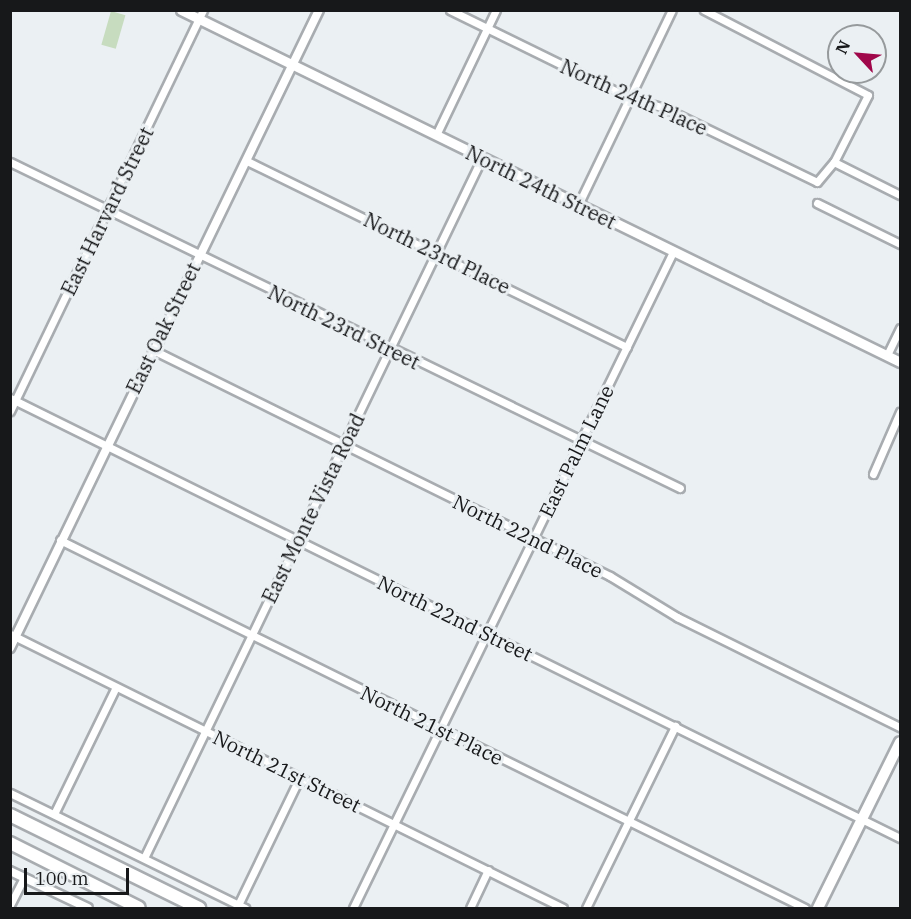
<!DOCTYPE html>
<style>
body{margin:0}
#map{position:relative;width:911px;height:919px;overflow:hidden;background:#ebf0f3;font-family:"IBM Plex Serif",serif}
div>[style]{position:absolute}
.green>*{inset:0;background:#c7dcbf;transform-origin:0 0}
.roads{filter:drop-shadow(2px 0 #a8acb0) drop-shadow(-2px 0 #a8acb0) drop-shadow(0 2px #a8acb0) drop-shadow(0 -2px #a8acb0)}
.minor>*{height:7px;margin:-3.5px;padding:0 3.5px;transform-origin:3.5px;border-radius:3.5px;background:#fff}
.tertiary>*{height:8px;margin:-4px;padding:0 4px;transform-origin:4px;border-radius:4px;background:#fff}
.secondary>*{height:9px;margin:-4.5px;padding:0 4.5px;transform-origin:4.5px;border-radius:4.5px;background:#fff}
.primary>*{height:10px;margin:-5px;padding:0 5px;transform-origin:5px;border-radius:5px;background:#fff}
.motorway>*{height:12px;margin:-6px;padding:0 6px;transform-origin:6px;border-radius:6px;background:#fff}
span{translate:-50% -50%;white-space:nowrap;text-align:center;line-height:1.15;-webkit-text-stroke:6px #ebf0f3;paint-order:stroke}
.street-label{font-size:20px;color:#17181a}
.frame{position:absolute;inset:0;border:12px solid #17181a;pointer-events:none}
.north{position:absolute;left:827px;top:24px;width:60px;height:60px;box-sizing:border-box;background:#ebf0f3;border:2px solid #969a9c;border-radius:50%;rotate:296deg;font-size:16px;font-weight:700;line-height:24px;text-align:center;color:#17181a}
.north::after{content:'';display:block;margin:auto;width:21px;height:27px;background:#a0074a;clip-path:polygon(50% 0,100% 100%,50% 72%,0 100%)}
.scale{position:absolute;left:24px;top:868px;width:105px;height:27px;box-sizing:border-box;border:3px solid #17181a;border-top:0;padding-left:8px;font-size:18px;line-height:21px;white-space:nowrap;color:#17181a;-webkit-text-stroke:4px #ebf0f3;paint-order:stroke}
</style>
<div id="map">
<div class="green">
<div style="left:111px;top:11px;width:15px;height:35px;rotate:16deg"></div>
</div>
<div class="roads">
<div class="minor">
<div style="left:450px;top:10px;width:200px;rotate:26.1deg"></div>
<div style="left:630px;top:98px;width:33px;rotate:16deg"></div>
<div style="left:662px;top:107px;width:172px;rotate:25.8deg"></div>
<div style="left:817px;top:182px;width:26px;rotate:-50deg"></div>
<div style="left:834px;top:162px;width:75px;rotate:-63.1deg"></div>
<div style="left:868px;top:95px;width:185px;rotate:-152.6deg"></div>
<div style="left:436px;top:135px;width:139px;rotate:-64.4deg"></div>
<div style="left:247px;top:161px;width:423px;rotate:26.1deg"></div>
<div style="left:10px;top:162px;width:745px;rotate:25.95deg"></div>
<div style="left:834px;top:162px;width:74px;rotate:26.6deg"></div>
<div style="left:817px;top:203px;width:93px;rotate:26.3deg"></div>
<div style="left:578px;top:205px;width:216px;rotate:-64.3deg"></div>
<div style="left:153px;top:350px;width:510px;rotate:26.31deg"></div>
<div style="left:610px;top:576px;width:79px;rotate:31.5deg"></div>
<div style="left:677px;top:617px;width:249px;rotate:26.3deg"></div>
<div style="left:887px;top:355px;width:30px;rotate:-64deg"></div>
<div style="left:10px;top:398px;width:993px;rotate:26.31deg"></div>
<div style="left:10px;top:411px;width:445px;rotate:-64.3deg"></div>
<div style="left:873px;top:474px;width:68px;rotate:-66.5deg"></div>
<div style="left:60px;top:540px;width:831px;rotate:26.29deg"></div>
<div style="left:10px;top:634px;width:617px;rotate:26.36deg"></div>
<div style="left:10px;top:793px;width:262px;rotate:26.1deg"></div>
<div style="left:54px;top:814px;width:141px;rotate:-64deg"></div>
<div style="left:144px;top:858px;width:777px;rotate:-64.23deg"></div>
<div style="left:10px;top:905px;width:30px;rotate:-63deg"></div>
<div style="left:238px;top:905px;width:142px;rotate:-64.2deg"></div>
<div style="left:353px;top:908px;width:730px;rotate:-64deg"></div>
<div style="left:470px;top:908px;width:42px;rotate:-64.7deg"></div>
<div style="left:586px;top:908px;width:203px;rotate:-63.9deg"></div>
</div>
<div class="tertiary">
<div style="left:10px;top:648px;width:709px;rotate:-64.16deg"></div>
<div style="left:10px;top:871px;width:86px;rotate:25.4deg"></div>
</div>
<div class="secondary">
<div style="left:181px;top:10px;width:801px;rotate:26.08deg"></div>
</div>
<div class="primary">
<div style="left:818px;top:908px;width:185px;rotate:-63.7deg"></div>
</div>
<div class="motorway">
<div style="left:10px;top:815px;width:211px;rotate:26.2deg"></div>
<div style="left:10px;top:843px;width:144px;rotate:26.7deg"></div>
</div>
</div>
<div class="street-label">
<span style="left:634px;top:97px;rotate:24deg">North 24th Place</span>
<span style="left:541px;top:187px;rotate:26deg">North 24th Street</span>
<span style="left:107px;top:211px;rotate:-64deg">East Harvard Street</span>
<span style="left:437px;top:253px;rotate:26deg">North 23rd Place</span>
<span style="left:344px;top:327px;rotate:26deg">North 23rd Street</span>
<span style="left:163px;top:328px;rotate:-64deg">East Oak Street</span>
<span style="left:576px;top:451px;rotate:-64deg">East Palm Lane</span>
<span style="left:313px;top:508px;rotate:-64deg">East Monte Vista Road</span>
<span style="left:528px;top:536px;rotate:26deg">North 22nd Place</span>
<span style="left:455px;top:618px;rotate:26deg">North 22nd Street</span>
<span style="left:432px;top:725px;rotate:26deg">North 21st Place</span>
<span style="left:287px;top:771px;rotate:26deg">North 21st Street</span>
</div>
<div class="frame"></div>
<div class="north">N</div>
<div class="scale">100 m</div>
</div>
